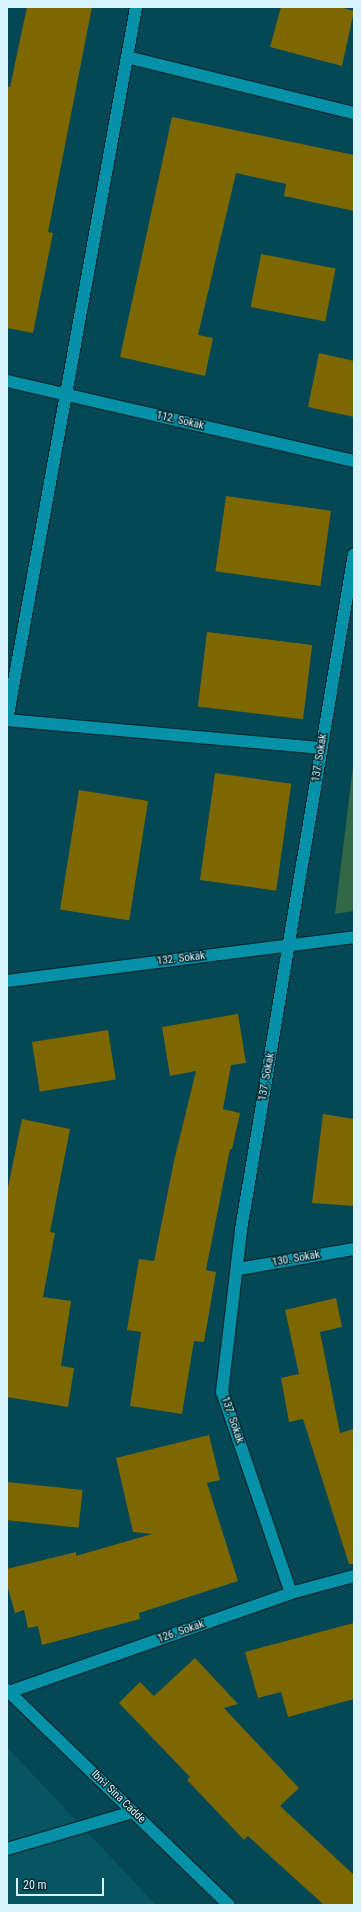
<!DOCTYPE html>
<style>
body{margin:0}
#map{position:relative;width:361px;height:1912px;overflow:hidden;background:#044855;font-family:"Roboto Condensed",sans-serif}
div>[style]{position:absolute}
.built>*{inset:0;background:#075562}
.green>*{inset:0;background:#316946}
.building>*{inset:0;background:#7d6701;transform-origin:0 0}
.roads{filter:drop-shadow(1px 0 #072c33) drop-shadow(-1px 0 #072c33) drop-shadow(0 1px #072c33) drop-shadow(0 -1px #072c33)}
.minor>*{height:12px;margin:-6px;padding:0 6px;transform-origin:6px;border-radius:6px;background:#0592a9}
span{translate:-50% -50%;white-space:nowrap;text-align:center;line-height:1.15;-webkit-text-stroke:3px #072c33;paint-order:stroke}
.street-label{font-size:11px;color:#d7f4fc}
.frame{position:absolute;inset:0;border:8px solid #d7f4fc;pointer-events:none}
.scale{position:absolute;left:16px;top:1878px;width:88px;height:18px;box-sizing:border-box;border:2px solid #d7f4fc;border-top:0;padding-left:5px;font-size:12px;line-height:14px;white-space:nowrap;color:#d7f4fc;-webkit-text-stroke:3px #072c33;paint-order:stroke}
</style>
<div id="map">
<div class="built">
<div style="clip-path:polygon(7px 1747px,156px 1905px,7px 1905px)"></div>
</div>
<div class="green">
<div style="clip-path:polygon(354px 758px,354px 911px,335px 914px)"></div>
</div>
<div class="building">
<div style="clip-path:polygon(27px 7px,92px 7px,48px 232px,53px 233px,33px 333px,7px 328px,7px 86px,10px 87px)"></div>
<div style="clip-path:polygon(281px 7px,340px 7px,354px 11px,342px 66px,270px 47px)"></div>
<div style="clip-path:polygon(172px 117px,354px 155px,354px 211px,284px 196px,286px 184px,236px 173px,198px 335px,213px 338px,205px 376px,120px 357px)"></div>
<div style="left:261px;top:254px;width:76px;height:54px;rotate:11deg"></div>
<div style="clip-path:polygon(319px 353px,354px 361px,354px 417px,308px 407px)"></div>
<div style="left:226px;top:496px;width:106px;height:76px;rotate:8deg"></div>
<div style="left:207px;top:632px;width:106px;height:75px;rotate:7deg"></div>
<div style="left:215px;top:773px;width:77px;height:108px;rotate:8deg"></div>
<div style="left:79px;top:790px;width:70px;height:121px;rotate:9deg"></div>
<div style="clip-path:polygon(238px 1014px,246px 1063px,231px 1065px,223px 1109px,240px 1113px,232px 1149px,230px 1149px,206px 1270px,216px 1272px,204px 1342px,194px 1341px,182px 1414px,130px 1406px,141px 1332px,127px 1330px,139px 1259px,154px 1261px,174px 1161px,196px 1071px,170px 1076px,162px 1027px)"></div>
<div style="left:108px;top:1030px;width:50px;height:77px;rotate:81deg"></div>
<div style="clip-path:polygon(323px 1114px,354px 1119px,354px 1206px,312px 1203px)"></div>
<div style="clip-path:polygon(22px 1119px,70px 1129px,50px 1232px,55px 1233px,43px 1297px,71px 1301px,61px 1366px,74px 1368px,68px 1407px,7px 1397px,7px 1192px)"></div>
<div style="clip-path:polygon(336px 1298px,342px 1327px,320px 1332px,340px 1433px,354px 1429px,354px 1564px,349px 1564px,303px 1419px,289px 1422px,281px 1378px,299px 1374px,285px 1310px)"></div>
<div style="clip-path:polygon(209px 1435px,220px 1480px,207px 1483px,238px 1581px,139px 1613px,140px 1619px,42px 1645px,38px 1626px,28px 1628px,24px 1610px,15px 1613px,7px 1585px,7px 1569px,76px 1552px,76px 1556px,152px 1534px,133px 1532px,116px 1458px)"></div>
<div style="left:7px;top:1482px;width:76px;height:38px;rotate:6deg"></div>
<div style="clip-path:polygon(354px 1623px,354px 1699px,288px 1717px,281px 1692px,258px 1698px,245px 1652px)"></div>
<div style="clip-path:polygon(195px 1658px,238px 1704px,224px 1708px,299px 1788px,280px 1806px,354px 1875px,354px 1905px,324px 1905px,248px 1836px,244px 1840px,187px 1780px,190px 1777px,119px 1703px,140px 1682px,154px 1696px)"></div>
</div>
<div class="roads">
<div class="minor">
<div style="left:127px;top:57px;width:234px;rotate:13.9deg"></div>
<div style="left:7px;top:381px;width:356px;rotate:13deg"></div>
<div style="left:7px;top:720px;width:725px;rotate:-79.74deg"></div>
<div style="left:7px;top:720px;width:316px;rotate:5.1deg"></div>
<div style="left:7px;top:981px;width:350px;rotate:-7.2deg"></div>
<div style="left:239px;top:1269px;width:117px;rotate:-9.9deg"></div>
<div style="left:291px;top:1593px;width:213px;rotate:-108.9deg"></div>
<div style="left:222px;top:1392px;width:163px;rotate:-83.3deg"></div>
<div style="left:241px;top:1230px;width:685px;rotate:-80.51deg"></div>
<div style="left:7px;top:1690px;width:309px;rotate:44.1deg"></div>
<div style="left:9px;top:1692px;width:299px;rotate:-19.3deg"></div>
<div style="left:291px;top:1593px;width:65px;rotate:-15.1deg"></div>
<div style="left:7px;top:1849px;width:131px;rotate:-16.4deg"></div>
</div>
</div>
<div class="street-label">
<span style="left:180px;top:421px;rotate:13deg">112. Sokak</span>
<span style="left:320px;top:758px;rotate:-81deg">137. Sokak</span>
<span style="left:181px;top:959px;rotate:-7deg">132. Sokak</span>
<span style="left:267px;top:1077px;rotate:-80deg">137. Sokak</span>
<span style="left:296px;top:1259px;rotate:-10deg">130. Sokak</span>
<span style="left:232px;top:1420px;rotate:71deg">137. Sokak</span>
<span style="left:181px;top:1632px;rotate:-19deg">126. Sokak</span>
<span style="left:118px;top:1797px;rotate:44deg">Ibn-i Sina Cadde</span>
</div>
<div class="frame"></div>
<div class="scale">20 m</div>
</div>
